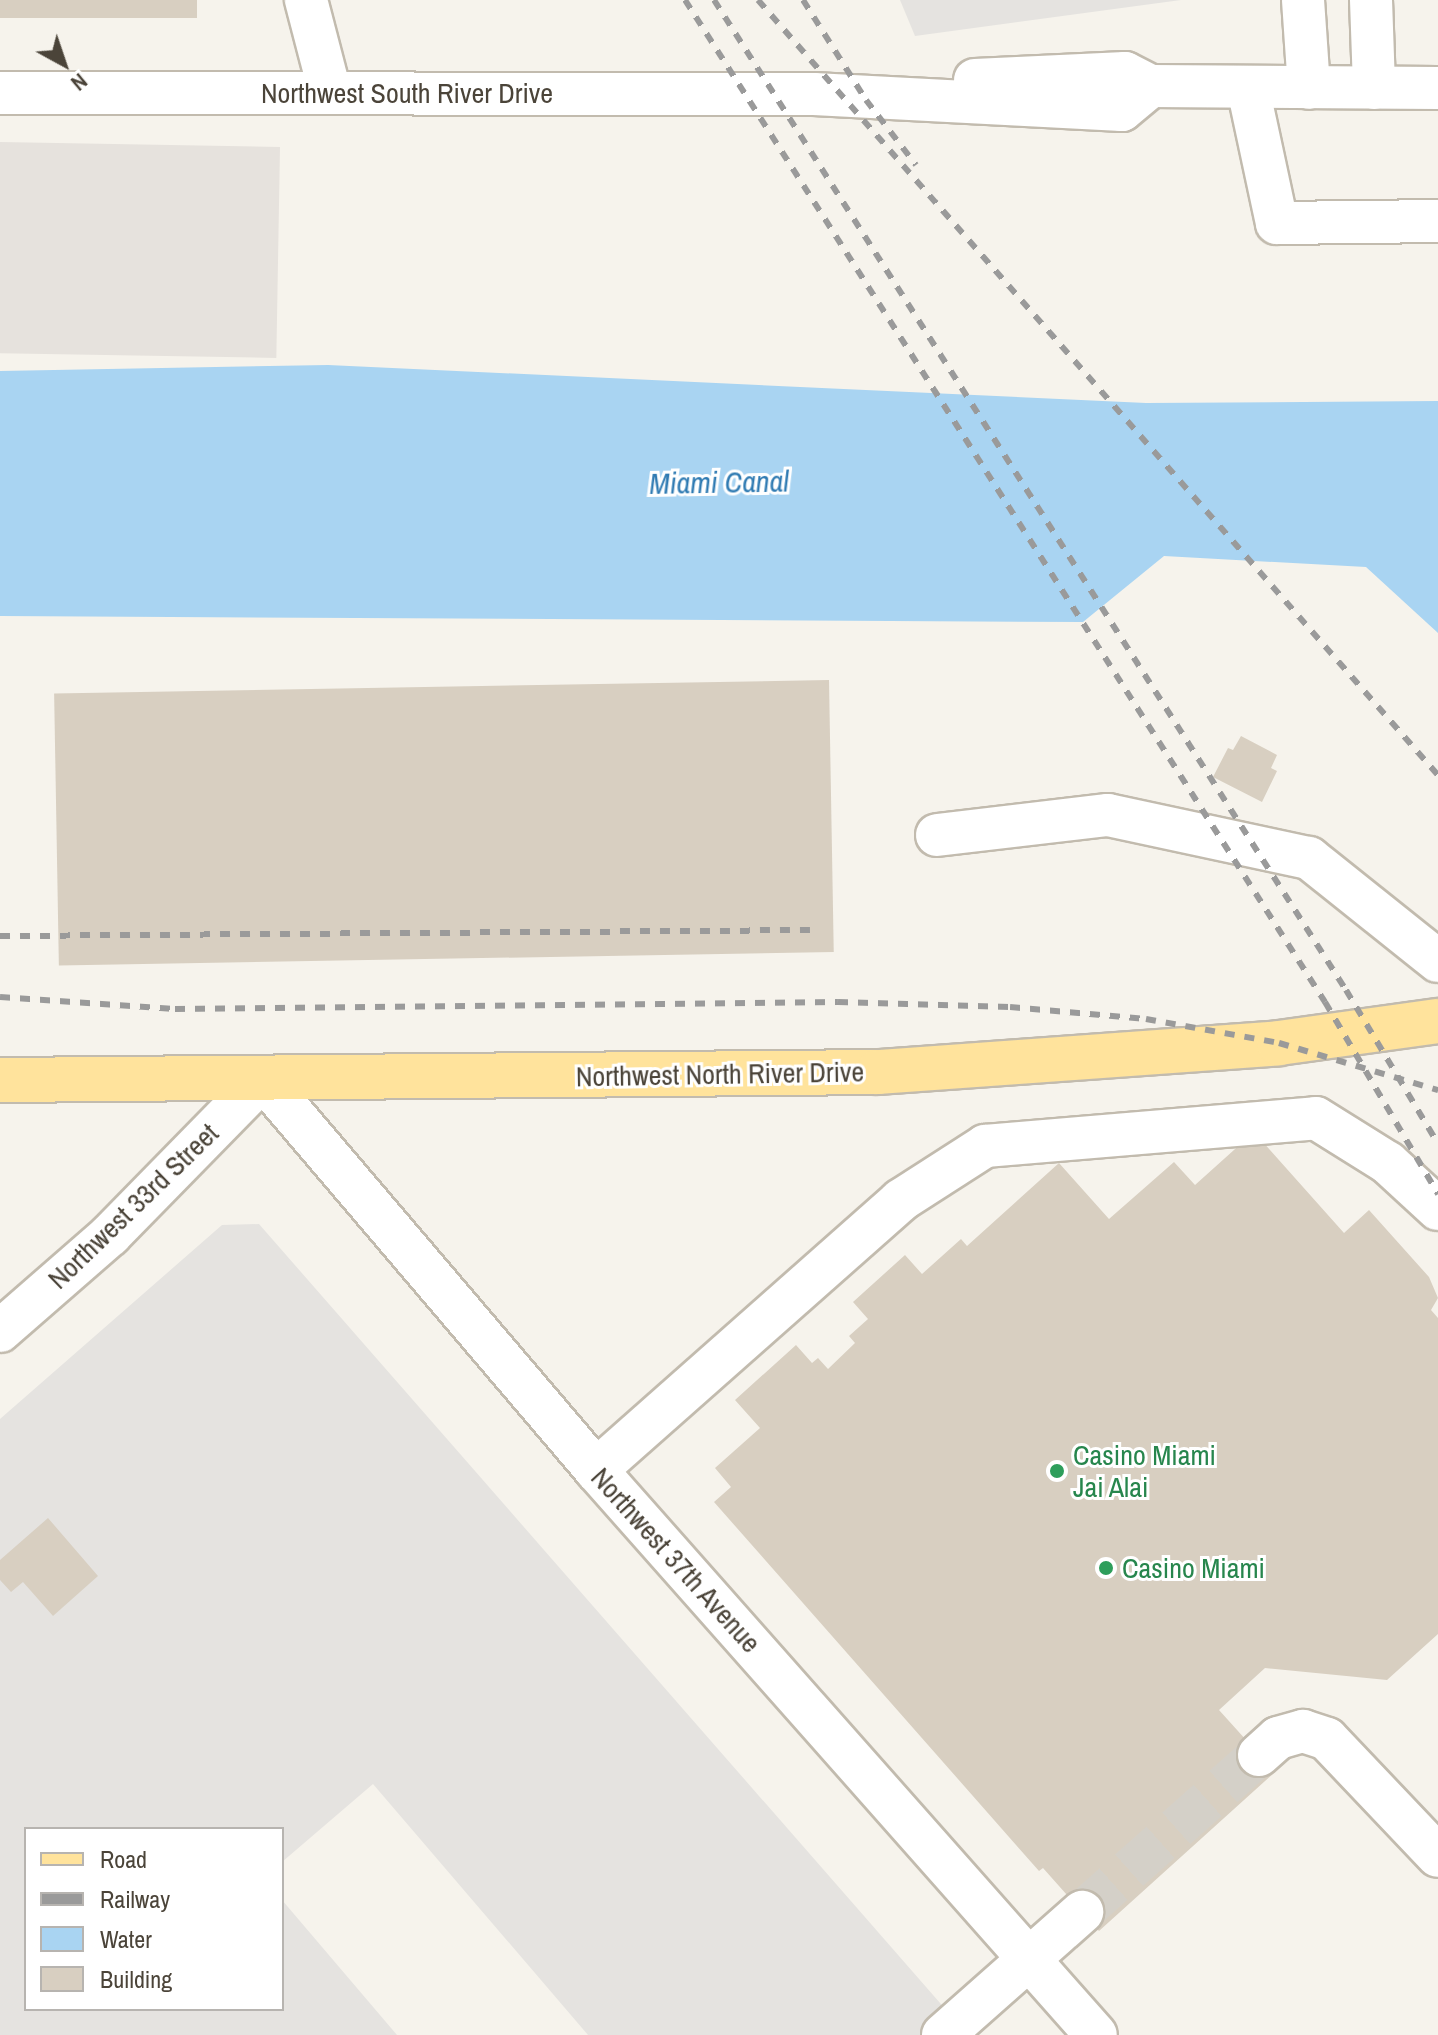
<!DOCTYPE html>
<style>
body{margin:0}
#map{position:relative;width:1438px;height:2035px;overflow:hidden;background:#f6f3ec;font-family:"Archivo Narrow",sans-serif}
div>[style]{position:absolute}
.industrial>*{inset:0;background:#e6e2dd;transform-origin:0 0}
.parking>*{inset:0;background:#e5e3e0}
.water>*{inset:0;background:#a9d4f2}
.building>*{inset:0;background:#d8cfc1;transform-origin:0 0}
.minor-tunnel>*{height:42px;margin-top:-21px;transform-origin:0;background:repeating-linear-gradient(90deg,#d4d0c8 0 42px,transparent 0 63px)}
.roads{filter:drop-shadow(2px 0 #c2bbae) drop-shadow(-2px 0 #c2bbae) drop-shadow(0 2px #c2bbae) drop-shadow(0 -2px #c2bbae)}
.minor>*{height:42px;margin:-21px;padding:0 21px;transform-origin:21px;border-radius:21px;background:#fff}
.major>*{height:44px;margin:-22px;padding:0 22px;transform-origin:22px;border-radius:22px;background:#ffe39c}
.rail>*{height:6px;margin-top:-3px;transform-origin:0;background:repeating-linear-gradient(90deg,#9a9a9a 0 10px,transparent 0 20px)}
.dots>*{width:22px;height:22px;translate:-50% -50%;box-sizing:border-box;border:4px solid #fff;border-radius:50%}
span{translate:-50% -50%;white-space:nowrap;text-align:center;line-height:1.15;-webkit-text-stroke:6px #fff;paint-order:stroke}
.street-label{font-size:28px;color:#4b4439}
.leisure-label{font-size:28px;color:#27864d}
.left{translate:0 -50%;text-align:left}
.water-label{font-size:30px;color:#2e7ab2;font-style:italic}
.legend{position:absolute;left:24px;top:1827px;width:260px;height:184px;box-sizing:border-box;background:#fff;border:2px solid #b7b4b0;margin:0;padding:10px 14px;list-style:none;font-size:24px;color:#4b4439}
.legend li{display:flex;align-items:center;gap:16px;height:40px}
.legend b{width:40px;border:2px solid #b7b4b0}
.north{position:absolute;left:24px;top:24px;width:80px;height:80px;-webkit-text-stroke:6px #fff;paint-order:stroke;rotate:140deg;font-size:22px;font-weight:700;line-height:32px;text-align:center;color:#4b4439}
.north::after{content:'';display:block;margin:auto;width:28px;height:36px;background:#4b4439;clip-path:polygon(50% 0,100% 100%,50% 72%,0 100%)}
</style>
<div id="map">
<div class="industrial">
<div style="left:280px;top:147px;width:211px;height:280px;rotate:91deg"></div>
</div>
<div class="parking">
<div style="clip-path:polygon(900px 0,1181px 0,915px 36px)"></div>
<div style="clip-path:polygon(259px 1224px,968px 2035px,588px 2035px,373px 1784px,282px 1862px,282px 1829px,26px 1829px,26px 2009px,282px 2009px,282px 1900px,397px 2035px,0 2035px,0 1419px,222px 1225px)"></div>
</div>
<div class="water">
<div style="clip-path:polygon(328px 365px,1146px 403px,1438px 401px,1438px 633px,1366px 567px,1164px 556px,1083px 622px,0 616px,0 371px)"></div>
</div>
<div class="building">
<div style="left:0;top:0;width:197px;height:18px"></div>
<div style="left:829px;top:680px;width:272px;height:775px;rotate:89deg"></div>
<div style="clip-path:polygon(1241px 736px,1277px 755px,1271px 768px,1277px 771px,1262px 802px,1213px 777px,1228px 748px,1233px 750px)"></div>
<div style="clip-path:polygon(1254px 1132px,1344px 1233px,1369px 1210px,1429px 1277px,1438px 1298px,1431px 1310px,1438px 1318px,1438px 1634px,1387px 1680px,1265px 1668px,1219px 1710px,1275px 1772px,1099px 1931px,1043px 1868px,1039px 1871px,714px 1502px,731px 1487px,715px 1468px,760px 1428px,735px 1400px,796px 1345px,812px 1363px,818px 1358px,828px 1369px,855px 1343px,849px 1336px,868px 1319px,853px 1302px,905px 1255px,922px 1274px,961px 1239px,967px 1246px,1059px 1163px,1109px 1219px,1174px 1162px,1195px 1185px)"></div>
<div style="clip-path:polygon(48px 1518px,98px 1576px,53px 1616px,23px 1582px,11px 1592px,0 1580px,0 1560px)"></div>
</div>
<div class="minor-tunnel">
<div style="left:1082px;top:1912px;width:237px;rotate:-41.6deg"></div>
</div>
<div class="roads">
<div class="minor">
<div style="left:306px;top:0;width:95px;rotate:75.4deg"></div>
<div style="left:1303px;top:0;width:88px;rotate:86.1deg"></div>
<div style="left:1371px;top:0;width:88px;rotate:88deg"></div>
<div style="left:975px;top:80px;width:150px;rotate:-2.7deg"></div>
<div style="left:1125px;top:73px;width:29px;rotate:27deg"></div>
<div style="left:1151px;top:86px;width:287px;rotate:0.4deg"></div>
<div style="left:1248px;top:88px;width:138px;rotate:77.9deg"></div>
<div style="left:1277px;top:223px;width:161px;rotate:-0.7deg"></div>
<div style="left:0;top:93px;width:814px;rotate:0.07deg"></div>
<div style="left:814px;top:94px;width:308px;rotate:3deg"></div>
<div style="left:1122px;top:110px;width:38px;rotate:-40deg"></div>
<div style="left:937px;top:835px;width:172px;rotate:-6.7deg"></div>
<div style="left:1108px;top:815px;width:206px;rotate:12.1deg"></div>
<div style="left:1309px;top:858px;width:165px;rotate:38.6deg"></div>
<div style="left:0;top:1331px;width:146px;rotate:-41.1deg"></div>
<div style="left:110px;top:1235px;width:219px;rotate:-45.6deg"></div>
<div style="left:263px;top:1079px;width:514px;rotate:49.58deg"></div>
<div style="left:596px;top:1470px;width:754px;rotate:48.49deg"></div>
<div style="left:596px;top:1470px;width:407px;rotate:-41.5deg"></div>
<div style="left:901px;top:1200px;width:100px;rotate:-32.7deg"></div>
<div style="left:985px;top:1146px;width:332px;rotate:-4.8deg"></div>
<div style="left:1316px;top:1118px;width:85px;rotate:32deg"></div>
<div style="left:1388px;top:1163px;width:68px;rotate:42.6deg"></div>
<div style="left:1259px;top:1755px;width:25px;rotate:-42deg"></div>
<div style="left:1278px;top:1738px;width:26px;rotate:-16deg"></div>
<div style="left:1303px;top:1731px;width:25px;rotate:18deg"></div>
<div style="left:1327px;top:1739px;width:161px;rotate:46.5deg"></div>
<div style="left:943px;top:2035px;width:186px;rotate:-41.5deg"></div>
</div>
<div class="major">
<div style="left:0;top:1080px;width:878px;rotate:-0.52deg"></div>
<div style="left:878px;top:1072px;width:402px;rotate:-4.1deg"></div>
<div style="left:1279px;top:1043px;width:161px;rotate:-7.9deg"></div>
</div>
</div>
<div class="rail">
<div style="left:685px;top:0;width:1189px;rotate:57.43deg"></div>
<div style="left:1325px;top:1002px;width:223px;rotate:59.5deg"></div>
<div style="left:714px;top:0;width:1175px;rotate:57.45deg"></div>
<div style="left:1346px;top:990px;width:179px;rotate:59.1deg"></div>
<div style="left:758px;top:0;width:1031px;rotate:48.74deg"></div>
<div style="left:803px;top:0;width:118px;rotate:57.8deg"></div>
<div style="left:866px;top:100px;width:82px;rotate:52.4deg"></div>
<div style="left:0;top:936px;width:815px;rotate:-0.42deg"></div>
<div style="left:0;top:997px;width:175px;rotate:3.9deg"></div>
<div style="left:175px;top:1009px;width:663px;rotate:-0.6deg"></div>
<div style="left:838px;top:1002px;width:172px;rotate:1.7deg"></div>
<div style="left:1010px;top:1007px;width:137px;rotate:5deg"></div>
<div style="left:1146px;top:1019px;width:135px;rotate:10.2deg"></div>
<div style="left:1279px;top:1043px;width:166px;rotate:16.5deg"></div>
</div>
<div class="dots">
<div style="left:1057px;top:1471px;background:#2e9e5b"></div>
<div style="left:1106px;top:1568px;background:#2e9e5b"></div>
</div>
<div class="street-label">
<span style="left:407px;top:93px">Northwest South River Drive</span>
<span style="left:720px;top:1074px;rotate:-1deg">Northwest North River Drive</span>
<span style="left:133px;top:1206px;rotate:-44deg">Northwest 33rd Street</span>
<span style="left:676px;top:1560px;rotate:48deg">Northwest 37th Avenue</span>
</div>
<div class="leisure-label">
<span class="left" style="left:1073px;top:1471px">Casino Miami<br>Jai Alai</span>
<span class="left" style="left:1122px;top:1568px">Casino Miami</span>
</div>
<div class="water-label">
<span style="left:719px;top:482px;rotate:-1deg">Miami Canal</span>
</div>
<ul class="legend">
<li><b style="height:10px;background:#ffe39c"></b>Road</li>
<li><b style="height:10px;background:#9a9a9a"></b>Railway</li>
<li><b style="height:22px;background:#a9d4f2"></b>Water</li>
<li><b style="height:22px;background:#d8cfc1"></b>Building</li>
</ul>
<div class="north">N</div>
</div>
